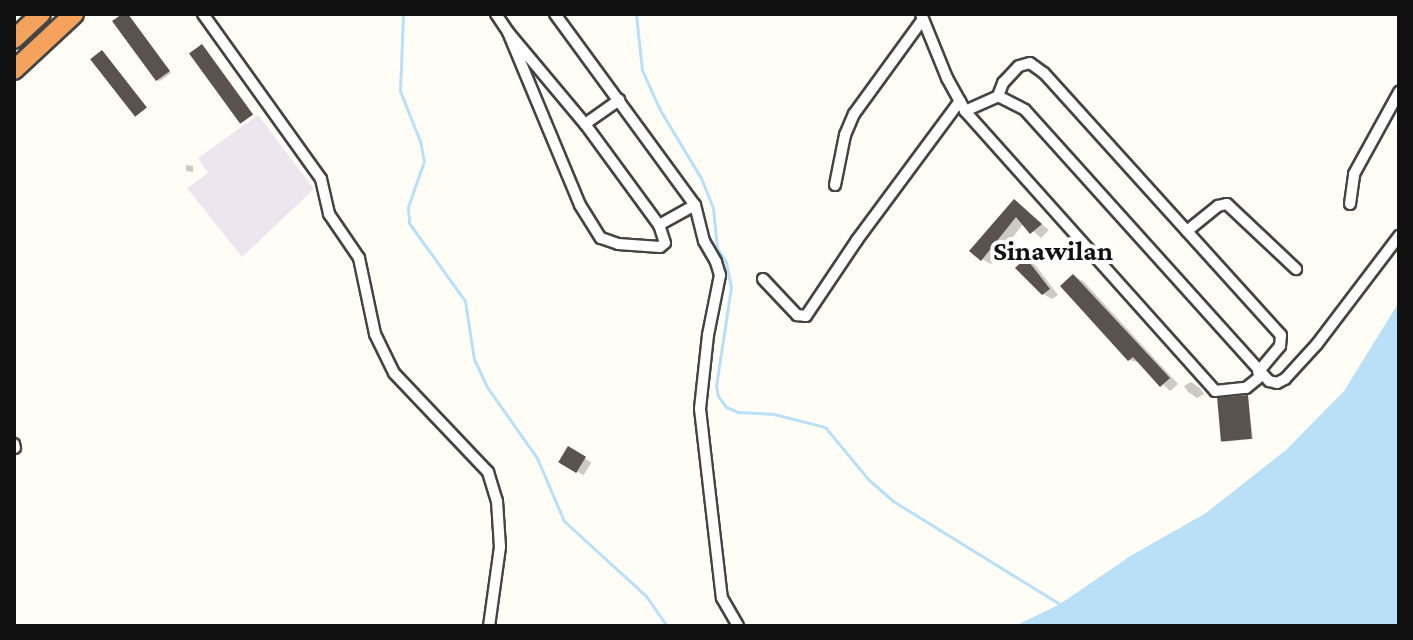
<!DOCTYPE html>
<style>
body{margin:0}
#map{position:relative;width:1413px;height:640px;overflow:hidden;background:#fffdf5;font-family:"Crimson Pro",serif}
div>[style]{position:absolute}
.industrial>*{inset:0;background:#eee6ef}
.water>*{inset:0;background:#b9e0f7}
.shadow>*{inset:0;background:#0003;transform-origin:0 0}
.stream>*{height:3px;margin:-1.5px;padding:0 1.5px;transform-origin:1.5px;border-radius:1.5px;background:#b9e0f7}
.building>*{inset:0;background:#5a524d;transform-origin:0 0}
.roads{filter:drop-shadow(2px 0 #444) drop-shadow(-2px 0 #444) drop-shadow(0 2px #444) drop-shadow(0 -2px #444)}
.street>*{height:10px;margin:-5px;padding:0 5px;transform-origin:5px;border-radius:5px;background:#fff}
.highway>*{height:18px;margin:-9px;padding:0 9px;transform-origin:9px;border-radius:9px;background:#f5a25d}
span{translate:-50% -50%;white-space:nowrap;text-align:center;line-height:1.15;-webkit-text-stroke:8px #fff;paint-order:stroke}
.quarter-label{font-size:28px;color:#111;font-weight:700}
.frame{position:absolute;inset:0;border:16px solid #111;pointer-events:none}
</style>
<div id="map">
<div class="industrial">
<div style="clip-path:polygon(258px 115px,314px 189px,242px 257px,187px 188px,208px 173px,198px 158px)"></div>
</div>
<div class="water">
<div style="clip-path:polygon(1399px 302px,1399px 626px,1015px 626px,1060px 604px,1132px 555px,1206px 513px,1286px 450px,1344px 391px)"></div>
</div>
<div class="shadow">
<div style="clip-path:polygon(125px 14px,171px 73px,160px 81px,157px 80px)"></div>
<div style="clip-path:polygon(186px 165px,193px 166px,193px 172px,186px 171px)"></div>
<div style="clip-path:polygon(1014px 201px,1049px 230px,1041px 238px,1024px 223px,991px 264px,982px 259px)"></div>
<div style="clip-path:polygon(1026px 260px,1035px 265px,1058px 295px,1052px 299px,1043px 294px)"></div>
<div style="clip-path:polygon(1074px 276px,1083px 281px,1178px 384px,1170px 391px,1141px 363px,1129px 360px)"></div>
<div style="clip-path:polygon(1191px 382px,1200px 388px,1204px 394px,1197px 398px,1188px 392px,1184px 386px)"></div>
<div style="clip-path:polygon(1248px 398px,1253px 439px,1224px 442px,1222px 440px)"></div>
<div style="left:569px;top:449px;width:26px;height:15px;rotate:31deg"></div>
</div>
<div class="stream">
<div style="left:403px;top:14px;width:77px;rotate:92.2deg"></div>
<div style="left:400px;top:91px;width:54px;rotate:68.2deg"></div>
<div style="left:420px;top:141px;width:20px;rotate:79deg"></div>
<div style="left:424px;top:161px;width:49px;rotate:109.2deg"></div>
<div style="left:408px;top:207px;width:16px;rotate:86deg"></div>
<div style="left:409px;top:223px;width:96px;rotate:54.3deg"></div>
<div style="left:465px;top:301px;width:59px;rotate:81.2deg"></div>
<div style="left:474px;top:359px;width:31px;rotate:65deg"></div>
<div style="left:487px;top:387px;width:87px;rotate:54.8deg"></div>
<div style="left:537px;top:458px;width:69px;rotate:66.8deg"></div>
<div style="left:564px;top:521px;width:111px;rotate:42.4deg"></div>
<div style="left:646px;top:596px;width:37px;rotate:55deg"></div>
<div style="left:636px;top:14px;width:56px;rotate:83.9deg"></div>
<div style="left:642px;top:70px;width:44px;rotate:65.8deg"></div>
<div style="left:660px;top:110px;width:79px;rotate:58.9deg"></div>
<div style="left:701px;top:178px;width:32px;rotate:68deg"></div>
<div style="left:713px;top:208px;width:40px;rotate:84.3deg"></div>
<div style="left:717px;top:248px;width:17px;rotate:57deg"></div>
<div style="left:726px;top:262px;width:25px;rotate:79deg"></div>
<div style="left:731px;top:287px;width:100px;rotate:98.6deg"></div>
<div style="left:716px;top:386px;width:10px;rotate:79deg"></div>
<div style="left:718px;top:396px;width:14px;rotate:54deg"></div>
<div style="left:726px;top:407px;width:13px;rotate:23deg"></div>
<div style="left:738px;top:412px;width:36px;rotate:3deg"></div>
<div style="left:774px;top:414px;width:53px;rotate:14.3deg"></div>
<div style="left:825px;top:427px;width:69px;rotate:50.3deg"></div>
<div style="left:869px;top:480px;width:32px;rotate:41deg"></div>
<div style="left:893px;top:501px;width:196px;rotate:31.7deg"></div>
</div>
<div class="building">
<div style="clip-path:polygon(122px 14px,128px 14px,170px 71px,156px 81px,112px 21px)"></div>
<div style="left:202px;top:44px;width:87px;height:16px;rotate:54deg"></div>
<div style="left:102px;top:50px;width:73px;height:15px;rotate:52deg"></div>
<div style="clip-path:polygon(1014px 199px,1042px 224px,1030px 234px,1016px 217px,981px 261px,969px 251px)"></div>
<div style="clip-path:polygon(1026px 258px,1050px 289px,1042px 295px,1015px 268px)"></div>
<div style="clip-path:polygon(1073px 274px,1170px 378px,1160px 387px,1133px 357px,1128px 361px,1060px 286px)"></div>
<div style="left:1248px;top:395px;width:44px;height:31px;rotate:85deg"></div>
<div style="left:568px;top:446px;width:21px;height:19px;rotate:31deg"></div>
</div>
<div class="roads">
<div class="street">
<div style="left:203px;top:14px;width:203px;rotate:54.4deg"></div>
<div style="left:321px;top:179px;width:36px;rotate:77deg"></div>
<div style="left:329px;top:214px;width:53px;rotate:55.7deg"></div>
<div style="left:359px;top:258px;width:78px;rotate:78.1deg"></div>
<div style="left:375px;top:334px;width:43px;rotate:64deg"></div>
<div style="left:394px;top:373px;width:137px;rotate:46.5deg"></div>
<div style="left:488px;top:472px;width:30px;rotate:73deg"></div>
<div style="left:497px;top:501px;width:46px;rotate:86.3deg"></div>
<div style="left:500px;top:547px;width:80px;rotate:97.9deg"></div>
<div style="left:496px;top:14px;width:22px;rotate:56deg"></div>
<div style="left:508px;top:32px;width:187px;rotate:67.4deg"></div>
<div style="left:580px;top:205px;width:39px;rotate:58deg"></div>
<div style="left:601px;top:238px;width:18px;rotate:19deg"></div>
<div style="left:618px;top:244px;width:42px;rotate:4.1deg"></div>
<div style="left:660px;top:247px;width:6px;rotate:-39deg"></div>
<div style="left:665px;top:243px;width:19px;rotate:-108deg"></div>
<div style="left:659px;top:225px;width:125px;rotate:-126.2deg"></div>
<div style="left:585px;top:124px;width:120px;rotate:-129.9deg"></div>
<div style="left:555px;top:14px;width:237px;rotate:53.8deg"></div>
<div style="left:695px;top:205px;width:37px;rotate:76deg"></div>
<div style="left:704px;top:241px;width:24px;rotate:60deg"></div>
<div style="left:716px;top:262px;width:14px;rotate:73deg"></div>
<div style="left:720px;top:275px;width:61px;rotate:101.3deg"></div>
<div style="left:708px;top:335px;width:74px;rotate:96.2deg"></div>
<div style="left:700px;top:409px;width:190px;rotate:83.4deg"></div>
<div style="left:722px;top:598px;width:32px;rotate:60deg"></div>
<div style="left:921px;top:14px;width:69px;rotate:67.9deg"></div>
<div style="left:947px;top:78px;width:38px;rotate:61deg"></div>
<div style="left:965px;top:111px;width:36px;rotate:-24deg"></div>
<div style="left:998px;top:96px;width:30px;rotate:27deg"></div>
<div style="left:1025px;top:110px;width:365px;rotate:48deg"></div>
<div style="left:1269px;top:381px;width:8px;rotate:14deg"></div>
<div style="left:1277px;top:383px;width:9px;rotate:-27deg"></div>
<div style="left:1285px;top:379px;width:47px;rotate:-47.6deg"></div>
<div style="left:1317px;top:344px;width:136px;rotate:-52.8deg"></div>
<div style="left:998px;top:96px;width:14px;rotate:-69deg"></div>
<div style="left:1003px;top:83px;width:23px;rotate:-47deg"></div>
<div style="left:1019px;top:66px;width:11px;rotate:-15deg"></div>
<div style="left:1030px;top:63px;width:17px;rotate:36deg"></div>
<div style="left:1044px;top:73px;width:353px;rotate:47.9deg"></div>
<div style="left:1281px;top:335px;width:11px;rotate:95deg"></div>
<div style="left:1280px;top:346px;width:34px;rotate:130deg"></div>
<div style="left:965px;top:111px;width:375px;rotate:48.2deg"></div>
<div style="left:1215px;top:391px;width:31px;rotate:-6deg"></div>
<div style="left:1246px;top:388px;width:21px;rotate:-39deg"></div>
<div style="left:585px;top:124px;width:42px;rotate:-35.2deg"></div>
<div style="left:835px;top:185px;width:51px;rotate:-78.7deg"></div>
<div style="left:845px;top:135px;width:23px;rotate:-67deg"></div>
<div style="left:854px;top:114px;width:117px;rotate:-54deg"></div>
<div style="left:1350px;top:204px;width:30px;rotate:-82deg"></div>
<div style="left:1354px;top:174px;width:94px;rotate:-61.2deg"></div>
<div style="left:659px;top:225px;width:41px;rotate:-29.1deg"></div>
<div style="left:1187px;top:231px;width:40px;rotate:-39deg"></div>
<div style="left:1218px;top:206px;width:9px;rotate:-13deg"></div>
<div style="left:1227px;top:204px;width:95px;rotate:43.3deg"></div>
<div style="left:763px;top:279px;width:50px;rotate:46.6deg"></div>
<div style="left:797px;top:315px;width:9px;rotate:6deg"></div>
<div style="left:806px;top:316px;width:92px;rotate:-56.1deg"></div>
<div style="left:857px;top:240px;width:173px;rotate:-53.5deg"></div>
<div style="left:14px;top:444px;width:4px;rotate:76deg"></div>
</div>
<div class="highway">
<div style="left:14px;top:39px;width:37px;rotate:-43deg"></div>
<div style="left:14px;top:70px;width:82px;rotate:-43deg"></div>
</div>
</div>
<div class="quarter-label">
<span style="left:1053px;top:251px">Sinawilan</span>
</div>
<div class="frame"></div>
</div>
